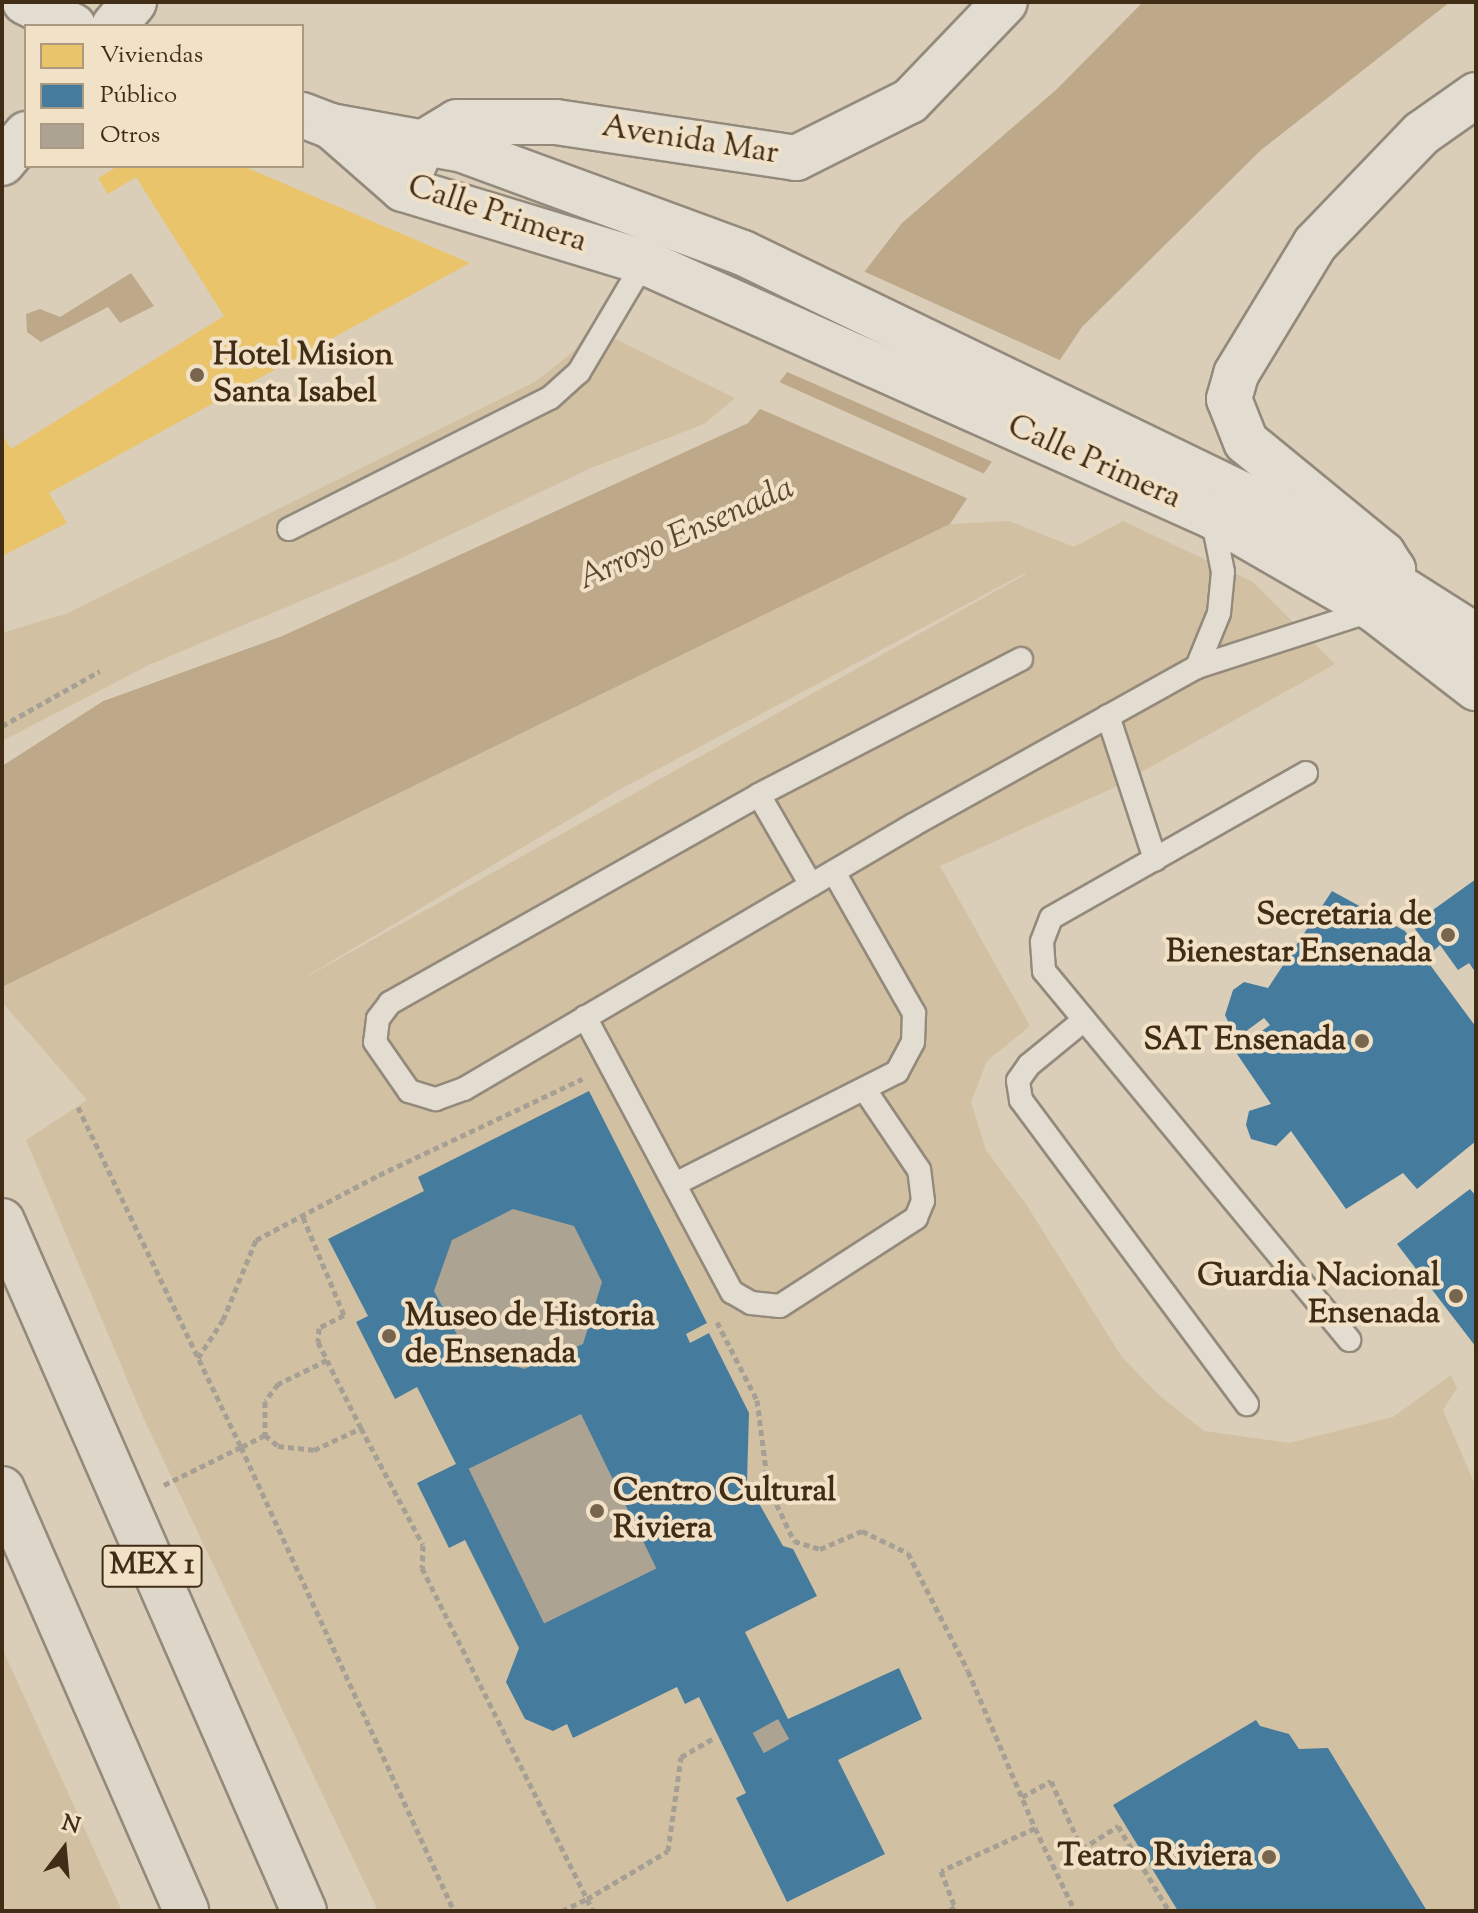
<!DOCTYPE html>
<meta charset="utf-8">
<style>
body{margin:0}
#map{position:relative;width:1478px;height:1913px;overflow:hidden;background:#daceb8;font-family:"Sorts Mill Goudy",serif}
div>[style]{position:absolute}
.green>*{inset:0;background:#d2c0a2}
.water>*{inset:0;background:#bda98a}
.pier>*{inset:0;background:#daceb8}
.homes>*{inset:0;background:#e9c46a}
.public>*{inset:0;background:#457b9d}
.building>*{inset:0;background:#aca393;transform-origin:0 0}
.path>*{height:5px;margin-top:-2.5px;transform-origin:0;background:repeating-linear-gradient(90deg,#a69f94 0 6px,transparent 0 10px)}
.roads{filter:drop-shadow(2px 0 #948a7c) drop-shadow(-2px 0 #948a7c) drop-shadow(0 2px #948a7c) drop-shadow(0 -2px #948a7c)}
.service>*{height:22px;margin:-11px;padding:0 11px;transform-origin:11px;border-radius:11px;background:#e2dcd1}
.minor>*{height:44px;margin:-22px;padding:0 22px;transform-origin:22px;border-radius:22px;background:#e2dcd1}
.tertiary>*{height:44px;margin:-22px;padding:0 22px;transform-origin:22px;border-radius:22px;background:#e2dcd1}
.secondary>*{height:44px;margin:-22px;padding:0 22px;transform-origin:22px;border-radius:22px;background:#e2dcd1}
.trunk>*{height:44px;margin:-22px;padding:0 22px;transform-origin:22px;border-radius:22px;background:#ddd6c9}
.dots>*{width:22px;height:22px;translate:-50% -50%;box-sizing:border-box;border:4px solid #f1e1c7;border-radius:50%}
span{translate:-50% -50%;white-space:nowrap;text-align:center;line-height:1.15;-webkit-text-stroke:8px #f1e1c7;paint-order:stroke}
.shield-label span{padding:2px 6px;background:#f1e1c7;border:2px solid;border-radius:6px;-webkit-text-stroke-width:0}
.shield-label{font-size:30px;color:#412c15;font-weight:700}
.street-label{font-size:32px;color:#412c15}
.poi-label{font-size:32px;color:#412c15;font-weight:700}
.left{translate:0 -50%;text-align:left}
.right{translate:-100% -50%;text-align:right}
.water-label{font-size:34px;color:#5d472e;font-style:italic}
.frame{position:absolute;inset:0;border:4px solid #412c15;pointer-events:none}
.legend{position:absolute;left:24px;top:24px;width:280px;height:144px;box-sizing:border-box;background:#f1e1c7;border:2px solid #ab9980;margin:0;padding:10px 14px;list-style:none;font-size:24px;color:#412c15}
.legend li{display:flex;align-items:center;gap:16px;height:40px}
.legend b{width:40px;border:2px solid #ab9980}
.north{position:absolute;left:24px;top:1809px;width:80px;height:80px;-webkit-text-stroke:6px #f1e1c7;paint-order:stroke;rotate:16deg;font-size:22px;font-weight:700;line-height:32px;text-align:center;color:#412c15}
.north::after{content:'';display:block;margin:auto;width:28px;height:36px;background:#412c15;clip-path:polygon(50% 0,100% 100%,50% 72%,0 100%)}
</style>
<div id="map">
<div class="green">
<div style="clip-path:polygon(591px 327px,735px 398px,704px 424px,591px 468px,393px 562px,149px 665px,2px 741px,2px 633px,68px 613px,535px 382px,574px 351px)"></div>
<div style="clip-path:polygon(evenodd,1009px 521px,1074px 547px,1123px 521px,1253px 582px,1335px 664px,1111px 789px,940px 866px,1030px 1026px,987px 1061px,971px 1102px,986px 1150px,1026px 1204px,1122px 1357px,1159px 1395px,1204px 1431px,1289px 1443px,1393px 1417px,1451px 1375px,1457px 1388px,1443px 1410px,1476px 1487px,1476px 1911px,378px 1911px,143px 1417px,26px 1140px,87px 1100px,2px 1002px,2px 987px,950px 524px,1009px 521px,1025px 573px,1026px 574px,292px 985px,617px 791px,1025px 573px)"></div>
<div style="clip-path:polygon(2px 1648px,122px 1911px,2px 1911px)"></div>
</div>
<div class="water">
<div style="clip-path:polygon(1143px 2px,1450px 2px,1261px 150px,1082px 327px,950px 524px,2px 987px,2px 766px,103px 701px,282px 636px,748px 423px,902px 223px,1057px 89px)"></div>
<div style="clip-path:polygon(131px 273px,154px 306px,120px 323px,108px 307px,41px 342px,27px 332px,26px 314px,40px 309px,60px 317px)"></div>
</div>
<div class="pier">
<div style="clip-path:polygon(861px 270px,1064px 362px,995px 463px,785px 371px)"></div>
<div style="clip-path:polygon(777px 381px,987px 475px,971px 500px,760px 409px,748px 423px,282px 636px,103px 701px,2px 766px,102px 698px,280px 632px,746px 420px)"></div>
</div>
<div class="homes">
<div style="clip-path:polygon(118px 166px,243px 166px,470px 263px,49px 493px,67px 523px,2px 556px,2px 434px,11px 449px,224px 316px,136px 177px,108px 194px,98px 178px)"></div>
</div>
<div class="public">
<div style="clip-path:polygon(1476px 879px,1476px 973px,1469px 963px,1458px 970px,1440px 945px,1432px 952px,1412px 925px)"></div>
<div style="clip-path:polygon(1332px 891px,1405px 931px,1476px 1027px,1476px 1141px,1417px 1189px,1403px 1173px,1346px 1209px,1291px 1131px,1276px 1146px,1251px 1139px,1246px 1125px,1249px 1111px,1271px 1104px,1235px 1051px,1270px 1025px,1264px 1018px,1245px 1032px,1231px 1028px,1225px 1015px,1233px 990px,1244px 982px,1268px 988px)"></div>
<div style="clip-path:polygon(589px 1091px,707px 1323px,686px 1334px,690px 1343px,709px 1333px,749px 1413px,747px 1482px,783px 1546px,793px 1549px,817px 1596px,745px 1632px,788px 1719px,899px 1668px,922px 1719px,838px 1760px,885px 1854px,787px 1902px,736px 1798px,746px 1793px,699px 1697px,685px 1704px,677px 1687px,573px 1738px,567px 1724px,553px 1731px,525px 1719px,506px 1682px,519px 1648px,465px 1540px,449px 1548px,417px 1483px,456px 1464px,417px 1387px,395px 1399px,356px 1322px,368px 1316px,328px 1239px,424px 1191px,418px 1177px)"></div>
<div style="clip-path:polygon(1470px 1189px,1476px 1196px,1476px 1347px,1397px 1244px)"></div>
<div style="clip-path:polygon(1256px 1720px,1260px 1726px,1289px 1734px,1299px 1749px,1328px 1748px,1427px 1911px,1178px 1911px,1113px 1805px)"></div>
</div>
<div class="building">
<div style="clip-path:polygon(513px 1209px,574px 1226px,602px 1282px,583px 1344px,524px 1369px,465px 1350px,434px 1291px,452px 1240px)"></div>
<div style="left:581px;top:1414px;width:172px;height:125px;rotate:64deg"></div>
<div style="left:778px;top:1719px;width:23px;height:29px;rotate:61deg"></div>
</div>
<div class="path">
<div style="left:2px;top:726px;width:112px;rotate:-29.3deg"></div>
<div style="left:78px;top:1107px;width:377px;rotate:64.4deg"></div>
<div style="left:241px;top:1447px;width:86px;rotate:153.7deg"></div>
<div style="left:303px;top:1217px;width:106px;rotate:67.3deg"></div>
<div style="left:344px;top:1315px;width:28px;rotate:153deg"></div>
<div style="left:319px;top:1328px;width:14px;rotate:94deg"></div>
<div style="left:318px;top:1342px;width:20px;rotate:63deg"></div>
<div style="left:327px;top:1360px;width:55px;rotate:153.9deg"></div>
<div style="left:278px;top:1384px;width:21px;rotate:127deg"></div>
<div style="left:265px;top:1401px;width:34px;rotate:90deg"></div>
<div style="left:265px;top:1435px;width:27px;rotate:153deg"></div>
<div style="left:241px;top:1447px;width:511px;rotate:65.34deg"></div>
<div style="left:717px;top:1322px;width:88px;rotate:62.9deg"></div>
<div style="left:757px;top:1400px;width:87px;rotate:82.7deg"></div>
<div style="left:768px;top:1486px;width:61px;rotate:64.7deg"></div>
<div style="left:794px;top:1541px;width:27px;rotate:17deg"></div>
<div style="left:820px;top:1549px;width:46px;rotate:-23.2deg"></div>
<div style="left:862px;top:1531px;width:51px;rotate:25.6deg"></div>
<div style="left:908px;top:1553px;width:132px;rotate:63deg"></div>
<div style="left:968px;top:1671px;width:171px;rotate:66.9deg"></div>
<div style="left:1035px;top:1828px;width:103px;rotate:155.4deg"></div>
<div style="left:941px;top:1871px;width:39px;rotate:69deg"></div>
<div style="left:955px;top:1907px;width:8px;rotate:150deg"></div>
<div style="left:198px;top:1358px;width:45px;rotate:-56.7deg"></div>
<div style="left:223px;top:1320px;width:87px;rotate:-67.6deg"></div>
<div style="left:256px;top:1240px;width:139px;rotate:-27.9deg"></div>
<div style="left:379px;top:1175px;width:225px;rotate:-25.3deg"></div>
<div style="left:361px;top:1428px;width:132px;rotate:62.1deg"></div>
<div style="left:423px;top:1545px;width:23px;rotate:92deg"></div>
<div style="left:422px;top:1568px;width:370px;rotate:63.5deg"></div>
<div style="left:587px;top:1899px;width:94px;rotate:-30.7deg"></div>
<div style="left:668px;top:1851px;width:95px;rotate:-82.1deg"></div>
<div style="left:681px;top:1757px;width:39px;rotate:-30deg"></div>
<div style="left:265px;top:1435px;width:17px;rotate:40deg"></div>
<div style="left:278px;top:1446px;width:36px;rotate:6deg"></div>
<div style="left:314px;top:1450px;width:52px;rotate:-25.1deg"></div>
<div style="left:361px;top:1428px;width:76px;rotate:-116.6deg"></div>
<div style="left:1022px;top:1797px;width:33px;rotate:-29deg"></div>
<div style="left:1051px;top:1781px;width:75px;rotate:65.5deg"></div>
<div style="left:1082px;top:1849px;width:43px;rotate:-32.6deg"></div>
<div style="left:1118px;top:1826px;width:99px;rotate:59deg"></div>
<div style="left:1035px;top:1828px;width:92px;rotate:64.3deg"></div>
<div style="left:562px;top:1911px;width:28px;rotate:-26deg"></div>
<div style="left:587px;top:1899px;width:13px;rotate:63deg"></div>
</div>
<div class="roads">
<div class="service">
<div style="left:289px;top:529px;width:292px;rotate:-26.7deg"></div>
<div style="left:550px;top:398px;width:39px;rotate:-42deg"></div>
<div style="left:579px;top:372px;width:128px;rotate:-59.4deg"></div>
<div style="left:1021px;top:659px;width:295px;rotate:152.6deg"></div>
<div style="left:759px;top:795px;width:424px;rotate:150.6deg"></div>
<div style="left:390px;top:1003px;width:20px;rotate:127deg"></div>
<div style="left:378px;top:1019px;width:23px;rotate:97deg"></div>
<div style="left:375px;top:1042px;width:60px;rotate:55.2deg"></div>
<div style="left:409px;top:1091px;width:28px;rotate:17deg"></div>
<div style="left:436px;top:1099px;width:30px;rotate:-20deg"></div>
<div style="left:464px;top:1089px;width:521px;rotate:-30.45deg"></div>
<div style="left:913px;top:825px;width:325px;rotate:-29.1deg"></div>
<div style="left:1197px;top:667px;width:186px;rotate:-17.9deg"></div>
<div style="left:1197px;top:667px;width:58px;rotate:-67.8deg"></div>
<div style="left:1219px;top:613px;width:41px;rotate:-84.4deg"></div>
<div style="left:1223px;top:572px;width:56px;rotate:-101.3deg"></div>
<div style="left:1108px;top:716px;width:151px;rotate:71.8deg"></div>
<div style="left:1306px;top:773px;width:293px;rotate:150.4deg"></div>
<div style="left:1051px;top:918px;width:26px;rotate:111deg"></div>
<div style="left:1042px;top:942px;width:29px;rotate:86deg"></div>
<div style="left:1044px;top:971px;width:479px;rotate:50.4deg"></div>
<div style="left:759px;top:795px;width:104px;rotate:60deg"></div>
<div style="left:585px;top:1017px;width:312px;rotate:61.9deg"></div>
<div style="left:732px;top:1292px;width:22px;rotate:30deg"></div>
<div style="left:751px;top:1303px;width:29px;rotate:6deg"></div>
<div style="left:780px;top:1306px;width:162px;rotate:-32.9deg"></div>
<div style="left:916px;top:1218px;width:18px;rotate:-68deg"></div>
<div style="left:923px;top:1201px;width:31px;rotate:-97deg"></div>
<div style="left:919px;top:1170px;width:97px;rotate:-124deg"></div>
<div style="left:1084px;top:1020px;width:71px;rotate:140.7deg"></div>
<div style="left:1029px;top:1065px;width:19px;rotate:125deg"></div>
<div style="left:1018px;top:1081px;width:19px;rotate:81deg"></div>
<div style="left:1021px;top:1100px;width:379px;rotate:53.4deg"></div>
<div style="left:675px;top:1184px;width:249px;rotate:-26.8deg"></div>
<div style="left:897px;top:1072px;width:34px;rotate:-62deg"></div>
<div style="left:913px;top:1042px;width:29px;rotate:-88deg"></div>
<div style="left:914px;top:1013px;width:162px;rotate:-119.6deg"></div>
</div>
<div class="minor">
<div style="left:2px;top:163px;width:38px;rotate:-50deg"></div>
<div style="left:403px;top:189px;width:51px;rotate:-65.9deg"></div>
<div style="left:424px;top:142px;width:39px;rotate:-31deg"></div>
<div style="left:457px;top:122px;width:99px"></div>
<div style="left:556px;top:122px;width:243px;rotate:8.5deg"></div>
<div style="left:796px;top:158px;width:127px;rotate:-26.6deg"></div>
<div style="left:910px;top:101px;width:137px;rotate:-46.2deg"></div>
<div style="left:1388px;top:592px;width:23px;rotate:-77deg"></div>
<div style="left:1393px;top:570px;width:19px;rotate:-122deg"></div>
<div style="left:1383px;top:554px;width:177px;rotate:-140.7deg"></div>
<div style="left:1246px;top:442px;width:46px;rotate:-111.6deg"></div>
<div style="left:1229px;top:399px;width:26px;rotate:-74deg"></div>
<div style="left:1236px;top:374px;width:152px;rotate:-58.7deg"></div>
<div style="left:1315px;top:244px;width:154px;rotate:-46.1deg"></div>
<div style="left:1422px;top:133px;width:66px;rotate:-35.1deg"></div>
</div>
<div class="tertiary">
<div style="left:114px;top:26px;width:31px;rotate:-50deg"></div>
</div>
<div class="secondary">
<div style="left:25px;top:2px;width:54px;rotate:26.6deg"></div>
<div style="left:302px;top:115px;width:30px;rotate:21deg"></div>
<div style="left:330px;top:126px;width:135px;rotate:10.2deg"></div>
<div style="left:463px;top:150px;width:298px;rotate:20.2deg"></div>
<div style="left:743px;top:253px;width:602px;rotate:25.8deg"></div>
<div style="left:1285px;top:515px;width:226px;rotate:32.4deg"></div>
<div style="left:331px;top:126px;width:96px;rotate:41.2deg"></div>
<div style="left:403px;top:189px;width:252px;rotate:16.9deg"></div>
<div style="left:644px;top:262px;width:622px;rotate:24.09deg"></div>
<div style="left:1212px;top:516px;width:188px;rotate:30deg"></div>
<div style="left:1375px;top:610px;width:128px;rotate:37.7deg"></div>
</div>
<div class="trunk">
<div style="left:2px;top:1221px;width:753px;rotate:66.36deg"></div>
<div style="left:2px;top:1489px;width:460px;rotate:66.4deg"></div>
</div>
</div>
<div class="dots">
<div style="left:197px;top:375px;background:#77654e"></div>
<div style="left:1448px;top:935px;background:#77654e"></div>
<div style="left:1362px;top:1041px;background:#77654e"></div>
<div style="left:1456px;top:1296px;background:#77654e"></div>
<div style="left:389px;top:1336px;background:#77654e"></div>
<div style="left:597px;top:1511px;background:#77654e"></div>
<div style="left:1269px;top:1857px;background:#77654e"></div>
</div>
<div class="shield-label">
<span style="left:152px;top:1566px">MEX 1</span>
</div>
<div class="street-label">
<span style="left:690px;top:141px;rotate:9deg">Avenida Mar</span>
<span style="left:497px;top:215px;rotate:18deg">Calle Primera</span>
<span style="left:1094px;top:463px;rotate:24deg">Calle Primera</span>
</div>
<div class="poi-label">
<span class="left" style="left:213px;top:375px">Hotel Mision<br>Santa Isabel</span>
<span class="right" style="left:1432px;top:935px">Secretaria de<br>Bienestar Ensenada</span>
<span class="right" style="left:1346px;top:1041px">SAT Ensenada</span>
<span class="right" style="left:1440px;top:1296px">Guardia Nacional<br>Ensenada</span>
<span class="left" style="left:405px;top:1336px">Museo de Historia<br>de Ensenada</span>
<span class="left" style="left:613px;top:1511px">Centro Cultural<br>Riviera</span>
<span class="right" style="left:1253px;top:1857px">Teatro Riviera</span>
</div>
<div class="water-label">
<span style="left:686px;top:534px;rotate:-24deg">Arroyo Ensenada</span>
</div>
<div class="frame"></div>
<ul class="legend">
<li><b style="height:22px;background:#e9c46a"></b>Viviendas</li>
<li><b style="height:22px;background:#457b9d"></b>Público</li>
<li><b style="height:22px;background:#aca393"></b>Otros</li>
</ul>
<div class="north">N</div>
</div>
